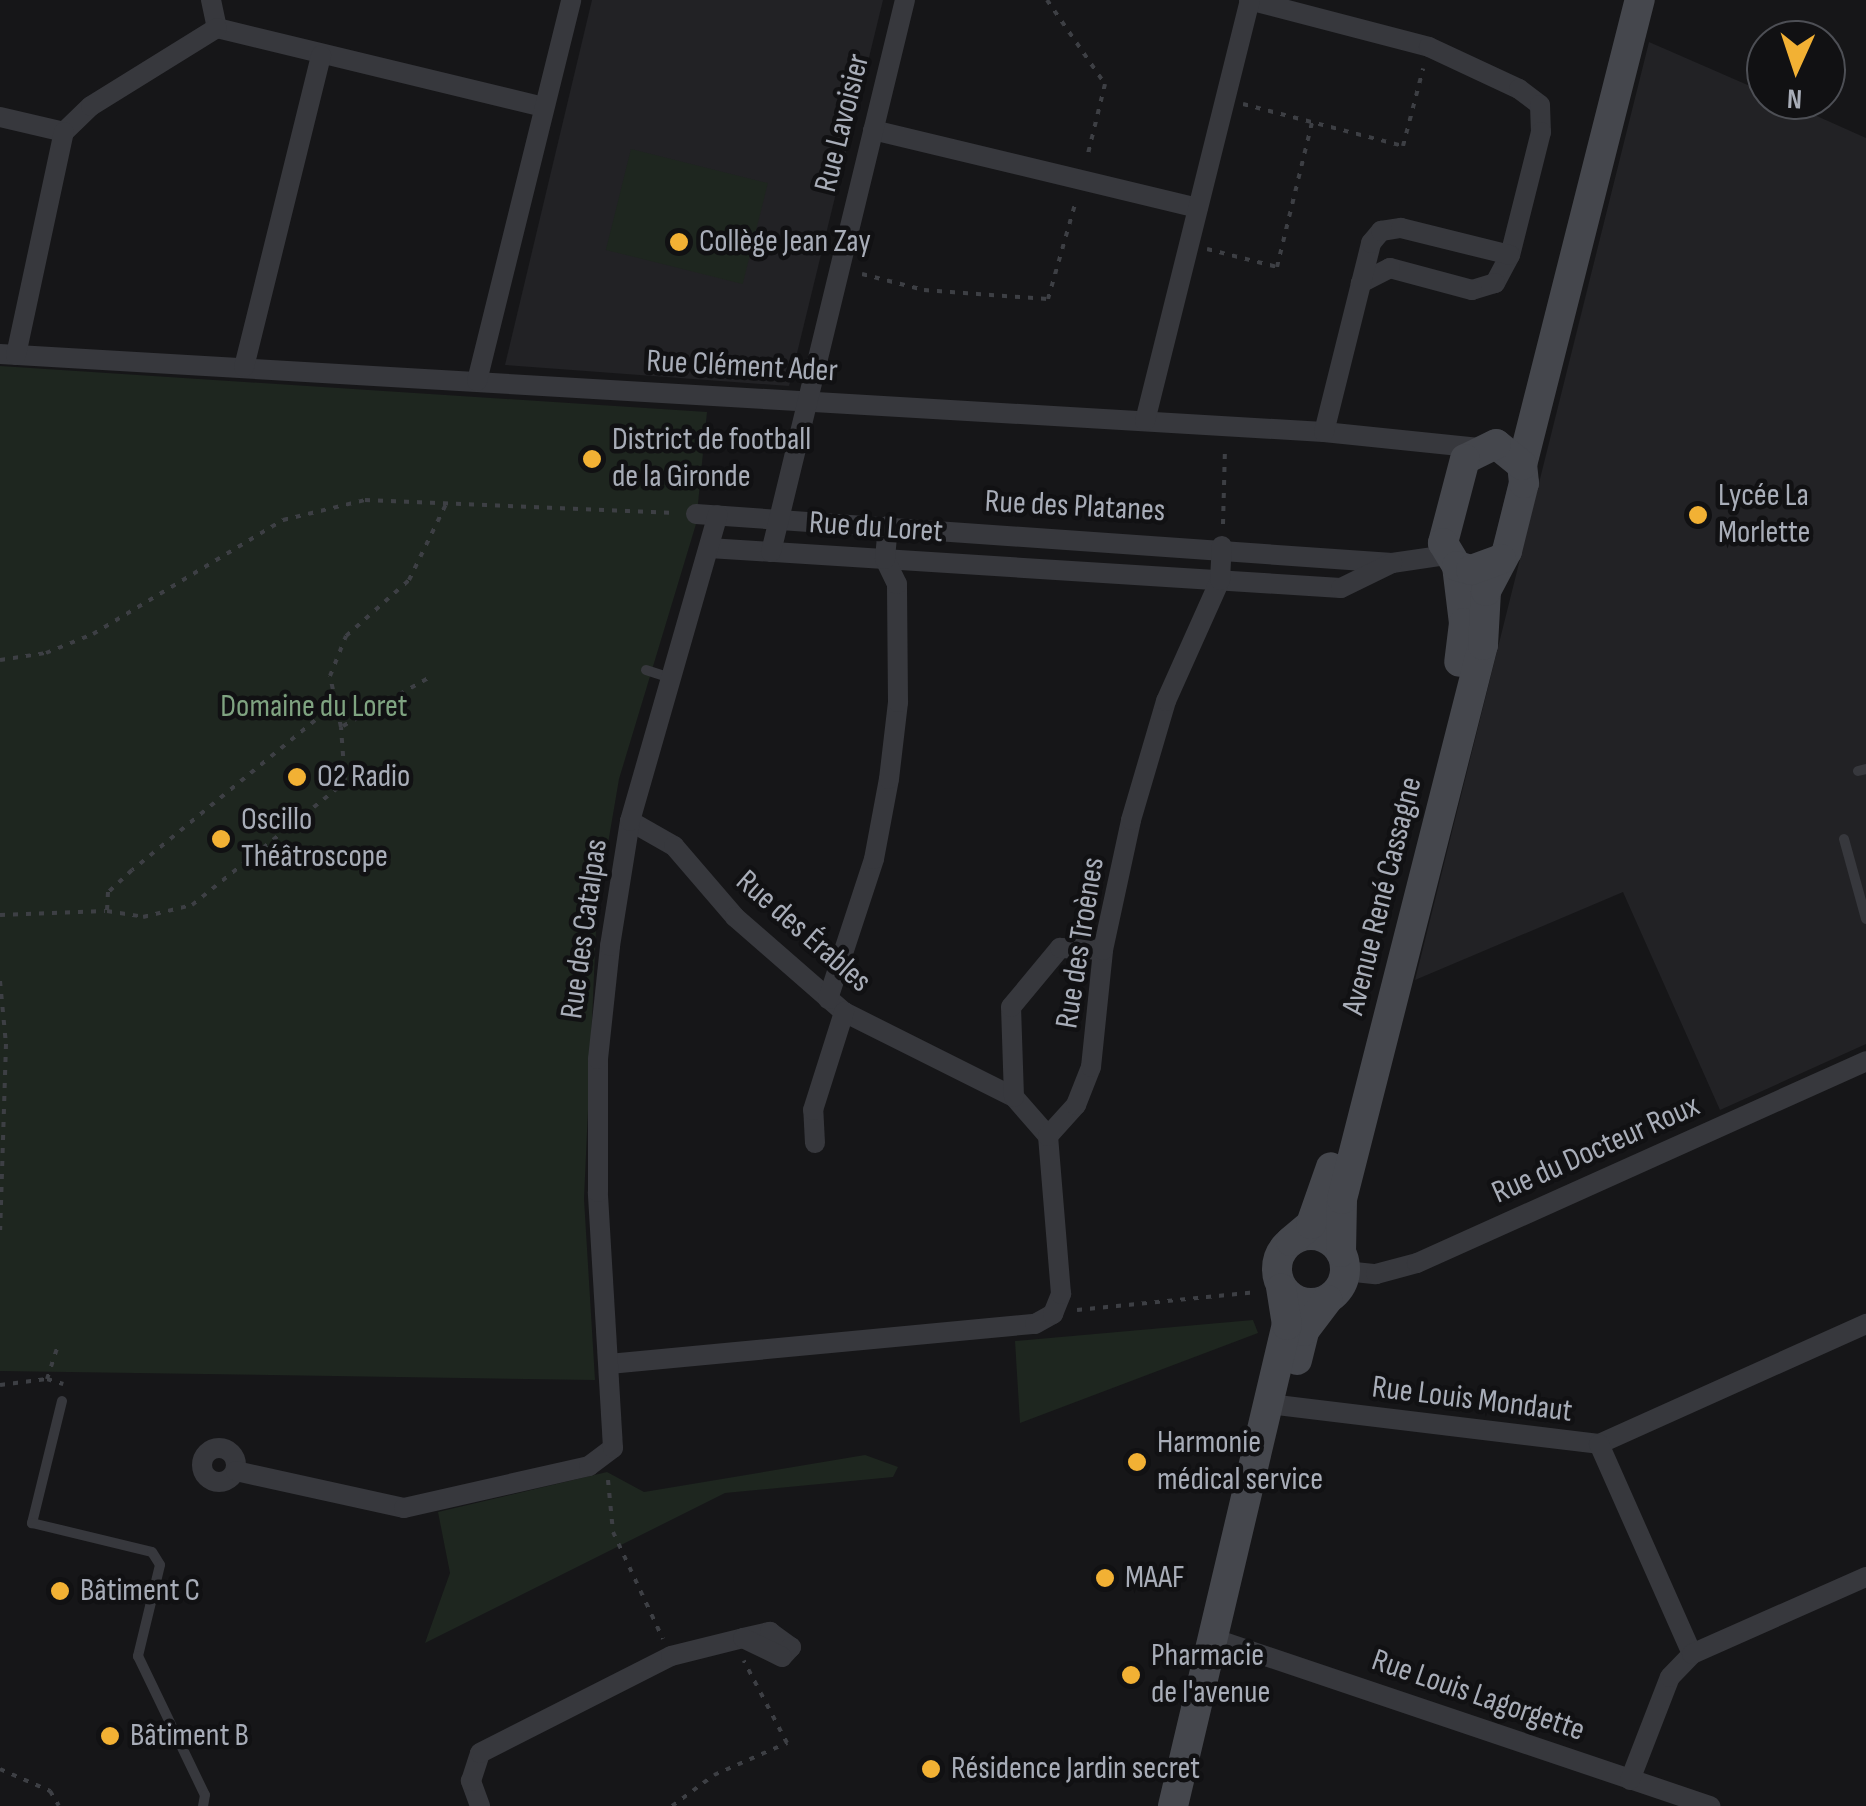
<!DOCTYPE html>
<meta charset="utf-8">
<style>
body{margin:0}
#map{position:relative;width:1866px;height:1806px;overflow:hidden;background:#161618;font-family:"Sofia Sans Condensed",sans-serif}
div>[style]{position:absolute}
.built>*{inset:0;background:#222225}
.green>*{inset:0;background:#1e261f;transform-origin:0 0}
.path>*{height:4px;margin-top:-2px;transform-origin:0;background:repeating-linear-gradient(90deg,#3d3f44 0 5px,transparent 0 13px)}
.service>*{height:10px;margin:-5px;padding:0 5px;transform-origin:5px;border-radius:5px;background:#37383d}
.minor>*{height:20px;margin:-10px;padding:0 10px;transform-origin:10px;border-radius:10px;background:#37383d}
.minor>.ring{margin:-10px;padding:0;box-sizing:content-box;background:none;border:20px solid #37383d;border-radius:50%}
.secondary>*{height:30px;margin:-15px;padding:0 15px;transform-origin:15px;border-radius:15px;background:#45474d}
.secondary>.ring{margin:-15px;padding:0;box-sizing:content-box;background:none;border:30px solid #45474d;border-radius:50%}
.dots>*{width:28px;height:28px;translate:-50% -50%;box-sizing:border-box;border:5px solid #111113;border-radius:50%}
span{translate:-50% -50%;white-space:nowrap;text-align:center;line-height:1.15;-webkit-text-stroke:9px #111113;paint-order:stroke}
.street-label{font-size:32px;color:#a8adb8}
.poi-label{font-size:32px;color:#a8adb8}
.left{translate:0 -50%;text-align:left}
.park-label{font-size:32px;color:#7fa381}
.north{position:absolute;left:1746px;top:20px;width:100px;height:100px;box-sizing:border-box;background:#111113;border:2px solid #4d4f55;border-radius:50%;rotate:183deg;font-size:28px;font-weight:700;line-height:40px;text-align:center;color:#a8adb8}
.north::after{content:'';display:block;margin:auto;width:35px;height:45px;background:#f2b134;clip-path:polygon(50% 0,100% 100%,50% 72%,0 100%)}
</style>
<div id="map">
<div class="built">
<div style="clip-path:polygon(592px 0,883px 0,789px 386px,505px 365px)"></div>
<div style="clip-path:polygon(1649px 42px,1766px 93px,1766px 100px,1781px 100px,1866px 138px,1866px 1044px,1720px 1110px,1623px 892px,1415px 980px)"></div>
</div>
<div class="green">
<div style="left:631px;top:149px;width:141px;height:104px;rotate:14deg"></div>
<div style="clip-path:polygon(0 366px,707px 412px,696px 524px,619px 779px,597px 908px,584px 1199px,595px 1380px,0 1371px)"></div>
<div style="clip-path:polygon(1253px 1320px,1258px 1333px,1020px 1423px,1015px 1341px)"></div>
<div style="clip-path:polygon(865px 1455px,898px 1467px,893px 1477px,725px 1493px,425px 1643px,450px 1573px,438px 1512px,607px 1472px,644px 1492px)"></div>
</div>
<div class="path">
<div style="left:1047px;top:0;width:102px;rotate:55.4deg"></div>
<div style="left:1105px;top:84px;width:76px;rotate:103.7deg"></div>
<div style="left:1243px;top:104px;width:165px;rotate:14.7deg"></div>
<div style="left:1403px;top:146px;width:80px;rotate:-75.4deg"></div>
<div style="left:1207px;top:249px;width:72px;rotate:14.4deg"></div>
<div style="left:1277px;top:267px;width:149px;rotate:-76.4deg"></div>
<div style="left:862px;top:274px;width:64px;rotate:14.5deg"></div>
<div style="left:924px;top:290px;width:124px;rotate:4.2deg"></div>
<div style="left:1048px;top:299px;width:102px;rotate:-74.1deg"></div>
<div style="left:1223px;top:524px;width:76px;rotate:-88.5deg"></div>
<div style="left:0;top:660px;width:47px;rotate:-8.7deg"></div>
<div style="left:46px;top:653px;width:51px;rotate:-22deg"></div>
<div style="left:93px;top:634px;width:222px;rotate:-31deg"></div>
<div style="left:283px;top:520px;width:84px;rotate:-13.7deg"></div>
<div style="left:365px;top:500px;width:311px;rotate:2.4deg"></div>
<div style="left:335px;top:704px;width:262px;rotate:140.7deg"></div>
<div style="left:132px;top:870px;width:33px;rotate:137deg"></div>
<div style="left:108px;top:892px;width:19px;rotate:93deg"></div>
<div style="left:107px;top:911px;width:36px;rotate:9deg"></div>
<div style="left:143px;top:917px;width:50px;rotate:-13.8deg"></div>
<div style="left:192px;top:905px;width:196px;rotate:-38.8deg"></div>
<div style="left:345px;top:782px;width:55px;rotate:-94.2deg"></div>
<div style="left:341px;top:727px;width:52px;rotate:-102.2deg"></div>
<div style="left:330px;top:676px;width:43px;rotate:-68.2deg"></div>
<div style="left:346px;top:636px;width:84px;rotate:-41.6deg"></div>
<div style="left:409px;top:580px;width:87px;rotate:-64deg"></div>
<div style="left:343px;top:726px;width:100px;rotate:-29.4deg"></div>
<div style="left:0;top:915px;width:105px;rotate:-2.2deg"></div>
<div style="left:0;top:981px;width:63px;rotate:84.6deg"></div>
<div style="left:6px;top:1044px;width:186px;rotate:91.8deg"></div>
<div style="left:1077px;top:1310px;width:181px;rotate:-5.7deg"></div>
<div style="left:47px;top:1379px;width:17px;rotate:17deg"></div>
<div style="left:0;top:1385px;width:47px;rotate:-7.3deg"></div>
<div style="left:47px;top:1379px;width:36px;rotate:-72deg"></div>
<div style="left:608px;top:1480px;width:52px;rotate:84.5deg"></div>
<div style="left:613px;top:1532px;width:118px;rotate:65deg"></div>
<div style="left:0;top:1769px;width:55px;rotate:23.7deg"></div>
<div style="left:50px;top:1791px;width:17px;rotate:59deg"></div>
<div style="left:672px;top:1806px;width:52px;rotate:-36.4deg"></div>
<div style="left:714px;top:1775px;width:80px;rotate:-23.7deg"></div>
<div style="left:787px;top:1743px;width:93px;rotate:-117.7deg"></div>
</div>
<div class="service">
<div style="left:646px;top:670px;width:26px;rotate:18deg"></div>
<div style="left:1858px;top:771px;width:8px;rotate:-14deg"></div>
<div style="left:1844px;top:839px;width:83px;rotate:74.6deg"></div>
<div style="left:62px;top:1401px;width:126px;rotate:103.8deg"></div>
<div style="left:32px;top:1523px;width:123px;rotate:13.6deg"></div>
<div style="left:152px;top:1552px;width:15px;rotate:58deg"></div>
<div style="left:160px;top:1565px;width:94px;rotate:103.6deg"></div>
<div style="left:138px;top:1656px;width:154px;rotate:64.3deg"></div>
<div style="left:205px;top:1795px;width:11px;rotate:100deg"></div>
</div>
<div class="minor">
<div style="left:211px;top:0;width:29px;rotate:78deg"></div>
<div style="left:217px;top:28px;width:336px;rotate:13.6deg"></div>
<div style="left:1249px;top:0;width:186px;rotate:14.6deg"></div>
<div style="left:1429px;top:47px;width:99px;rotate:25deg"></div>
<div style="left:1519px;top:89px;width:26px;rotate:37deg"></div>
<div style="left:1540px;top:105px;width:27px;rotate:88deg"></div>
<div style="left:1541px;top:132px;width:127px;rotate:104.1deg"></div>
<div style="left:1510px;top:255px;width:32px;rotate:118deg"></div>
<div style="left:1495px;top:283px;width:24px;rotate:163deg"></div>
<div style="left:1472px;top:290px;width:85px;rotate:-165deg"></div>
<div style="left:1390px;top:268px;width:33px;rotate:153deg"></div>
<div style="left:0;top:117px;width:66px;rotate:13.2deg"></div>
<div style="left:64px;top:132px;width:37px;rotate:-44deg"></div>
<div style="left:91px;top:106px;width:148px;rotate:-31.8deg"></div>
<div style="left:873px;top:130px;width:334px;rotate:13.5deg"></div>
<div style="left:0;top:354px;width:1326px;rotate:3.37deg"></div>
<div style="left:1324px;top:432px;width:156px;rotate:5.9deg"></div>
<div style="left:16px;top:355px;width:228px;rotate:-77.9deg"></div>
<div style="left:244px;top:367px;width:321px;rotate:-76.1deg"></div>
<div style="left:477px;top:381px;width:392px;rotate:-76.1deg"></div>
<div style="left:1145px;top:421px;width:434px;rotate:-76deg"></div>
<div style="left:1324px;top:432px;width:195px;rotate:-76deg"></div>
<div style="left:1371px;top:243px;width:16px;rotate:-50deg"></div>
<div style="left:1381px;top:231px;width:20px;rotate:-9deg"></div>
<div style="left:1401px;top:228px;width:112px;rotate:13.9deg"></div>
<div style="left:696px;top:514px;width:698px;rotate:4.03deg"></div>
<div style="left:1392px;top:563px;width:56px;rotate:-8.3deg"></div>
<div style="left:709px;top:548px;width:633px;rotate:3.62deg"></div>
<div style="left:1341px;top:588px;width:57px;rotate:-26.1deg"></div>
<div style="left:771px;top:552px;width:568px;rotate:-76.36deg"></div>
<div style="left:630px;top:821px;width:51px;rotate:29.6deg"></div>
<div style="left:674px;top:846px;width:94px;rotate:49.3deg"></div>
<div style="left:735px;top:917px;width:145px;rotate:41.1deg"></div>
<div style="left:844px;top:1012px;width:190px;rotate:26.6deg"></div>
<div style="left:1014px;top:1097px;width:52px;rotate:48.9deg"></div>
<div style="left:828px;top:999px;width:147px;rotate:-71.8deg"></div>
<div style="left:874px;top:859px;width:81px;rotate:-79.4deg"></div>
<div style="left:889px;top:779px;width:78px;rotate:-83.3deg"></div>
<div style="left:898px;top:702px;width:118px;rotate:-90.5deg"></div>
<div style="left:897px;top:584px;width:28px;rotate:-116deg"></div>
<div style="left:885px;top:559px;width:33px;rotate:-85deg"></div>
<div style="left:1014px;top:1097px;width:90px;rotate:-91.9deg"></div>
<div style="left:1011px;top:1007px;width:77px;rotate:-50.3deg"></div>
<div style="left:1060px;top:948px;width:43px;rotate:2.7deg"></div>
<div style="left:815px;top:1143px;width:33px;rotate:-93deg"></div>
<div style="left:813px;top:1110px;width:103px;rotate:-72.4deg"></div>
<div style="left:1345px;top:1271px;width:31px;rotate:6deg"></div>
<div style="left:1376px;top:1274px;width:42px;rotate:-15deg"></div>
<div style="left:1417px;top:1263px;width:492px;rotate:-24.2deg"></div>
<div style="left:609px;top:1364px;width:428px;rotate:-5.4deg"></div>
<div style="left:1035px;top:1324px;width:21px;rotate:-29deg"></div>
<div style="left:1053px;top:1314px;width:22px;rotate:-68deg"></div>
<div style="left:1061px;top:1294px;width:159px;rotate:-94.7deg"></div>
<div style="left:1048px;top:1136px;width:42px;rotate:-47.9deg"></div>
<div style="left:1076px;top:1105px;width:41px;rotate:-68.5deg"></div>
<div style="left:1091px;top:1067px;width:118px;rotate:-84.1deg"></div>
<div style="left:1103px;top:950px;width:133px;rotate:-77.8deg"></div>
<div style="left:1131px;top:820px;width:124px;rotate:-73.6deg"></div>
<div style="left:1166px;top:701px;width:133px;rotate:-65.9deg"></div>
<div style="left:1220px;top:580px;width:34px;rotate:-87deg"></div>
<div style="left:1269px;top:1404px;width:332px;rotate:6.9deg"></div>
<div style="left:1599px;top:1444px;width:293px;rotate:-24.2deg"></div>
<div style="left:1599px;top:1444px;width:230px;rotate:66.1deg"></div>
<div class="ring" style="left:202px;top:1448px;width:14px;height:14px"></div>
<div style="left:236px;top:1471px;width:172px;rotate:12.4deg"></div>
<div style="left:404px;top:1508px;width:190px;rotate:-12.8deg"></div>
<div style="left:589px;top:1466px;width:30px;rotate:-37deg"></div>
<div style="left:613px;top:1448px;width:256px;rotate:-93.4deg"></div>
<div style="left:598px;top:1192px;width:133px;rotate:-90deg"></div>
<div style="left:598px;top:1059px;width:114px;rotate:-83.9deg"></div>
<div style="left:610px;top:946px;width:127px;rotate:-80.9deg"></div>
<div style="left:630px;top:821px;width:318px;rotate:-74deg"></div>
<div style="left:1212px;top:1638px;width:526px;rotate:18.64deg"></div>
<div style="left:1630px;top:1780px;width:110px;rotate:-68.8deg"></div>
<div style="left:1670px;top:1677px;width:32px;rotate:-46deg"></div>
<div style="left:1692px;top:1654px;width:190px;rotate:-23.9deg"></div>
<div style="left:480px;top:1806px;width:27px;rotate:-110deg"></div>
<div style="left:471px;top:1781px;width:29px;rotate:-72deg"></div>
<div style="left:480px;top:1753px;width:214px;rotate:-26.9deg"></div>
<div style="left:671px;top:1656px;width:74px;rotate:-14deg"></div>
<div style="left:743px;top:1638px;width:28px;rotate:-13deg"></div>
<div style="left:770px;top:1632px;width:26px;rotate:36deg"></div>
<div style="left:791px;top:1647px;width:13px;rotate:132deg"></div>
<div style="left:782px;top:1657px;width:43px;rotate:-154deg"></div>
</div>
<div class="secondary">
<div style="left:1522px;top:465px;width:480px;rotate:-75.8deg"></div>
<div style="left:1457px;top:566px;width:57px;rotate:83deg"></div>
<div style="left:1464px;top:623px;width:39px;rotate:97deg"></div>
<div class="ring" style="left:1277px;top:1235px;width:38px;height:38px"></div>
<div style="left:1291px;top:1241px;width:26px;rotate:-40deg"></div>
<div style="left:1311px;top:1224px;width:60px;rotate:-70.7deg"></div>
<div style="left:1341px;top:1252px;width:53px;rotate:-88.9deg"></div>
<div style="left:1342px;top:1199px;width:572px;rotate:-75.72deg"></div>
<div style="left:1483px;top:645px;width:54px;rotate:-86.8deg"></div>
<div style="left:1486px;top:591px;width:45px;rotate:-62.3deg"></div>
<div style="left:1507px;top:551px;width:70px;rotate:-76deg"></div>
<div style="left:1524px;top:483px;width:18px;rotate:-96deg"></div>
<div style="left:1522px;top:465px;width:33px;rotate:-141deg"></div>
<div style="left:1496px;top:444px;width:34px;rotate:154deg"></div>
<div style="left:1465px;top:459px;width:87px;rotate:104.7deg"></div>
<div style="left:1443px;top:543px;width:27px;rotate:59deg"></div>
<div style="left:1457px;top:566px;width:15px;rotate:16deg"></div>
<div style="left:1471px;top:570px;width:32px;rotate:-20deg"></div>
<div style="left:1297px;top:1360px;width:30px;rotate:-76deg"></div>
<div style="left:1304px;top:1331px;width:39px;rotate:-53deg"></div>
<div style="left:1173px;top:1806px;width:494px;rotate:-76.7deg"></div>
<div style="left:1287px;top:1325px;width:37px;rotate:-99deg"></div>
</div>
<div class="dots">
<div style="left:679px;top:242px;background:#f2b134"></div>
<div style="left:592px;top:459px;background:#f2b134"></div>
<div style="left:1698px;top:515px;background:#f2b134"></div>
<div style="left:297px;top:777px;background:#f2b134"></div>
<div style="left:221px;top:839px;background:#f2b134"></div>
<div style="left:1137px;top:1462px;background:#f2b134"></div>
<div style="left:1105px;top:1578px;background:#f2b134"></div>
<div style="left:60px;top:1591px;background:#f2b134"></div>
<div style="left:1131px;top:1675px;background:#f2b134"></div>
<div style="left:110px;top:1736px;background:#f2b134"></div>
<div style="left:931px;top:1769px;background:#f2b134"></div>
</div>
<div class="street-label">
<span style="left:843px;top:123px;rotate:-76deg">Rue Lavoisier</span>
<span style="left:742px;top:367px;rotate:3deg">Rue Clément Ader</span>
<span style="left:1075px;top:507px;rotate:3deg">Rue des Platanes</span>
<span style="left:876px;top:528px;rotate:4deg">Rue du Loret</span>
<span style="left:1383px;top:896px;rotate:-76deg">Avenue René Cassagne</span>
<span style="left:585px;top:929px;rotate:-82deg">Rue des Catalpas</span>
<span style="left:803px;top:932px;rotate:41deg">Rue des Érables</span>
<span style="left:1081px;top:943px;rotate:-81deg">Rue des Troènes</span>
<span style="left:1596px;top:1150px;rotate:-24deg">Rue du Docteur Roux</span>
<span style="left:1472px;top:1400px;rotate:7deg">Rue Louis Mondaut</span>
<span style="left:1478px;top:1696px;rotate:19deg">Rue Louis Lagorgette</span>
</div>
<div class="poi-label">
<span class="left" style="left:699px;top:242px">Collège Jean Zay</span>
<span class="left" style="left:612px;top:459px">District de football<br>de la Gironde</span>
<span class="left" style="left:1718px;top:515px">Lycée La<br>Morlette</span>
<span class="left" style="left:317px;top:777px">O2 Radio</span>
<span class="left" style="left:241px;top:839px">Oscillo<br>Théâtroscope</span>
<span class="left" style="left:1157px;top:1462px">Harmonie<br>médical service</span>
<span class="left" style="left:1125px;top:1578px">MAAF</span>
<span class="left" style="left:80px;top:1591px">Bâtiment C</span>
<span class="left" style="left:1151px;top:1675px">Pharmacie<br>de l'avenue</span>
<span class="left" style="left:130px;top:1736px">Bâtiment B</span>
<span class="left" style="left:951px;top:1769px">Résidence Jardin secret</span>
</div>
<div class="park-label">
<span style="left:314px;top:707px">Domaine du Loret</span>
</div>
<div class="north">N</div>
</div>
